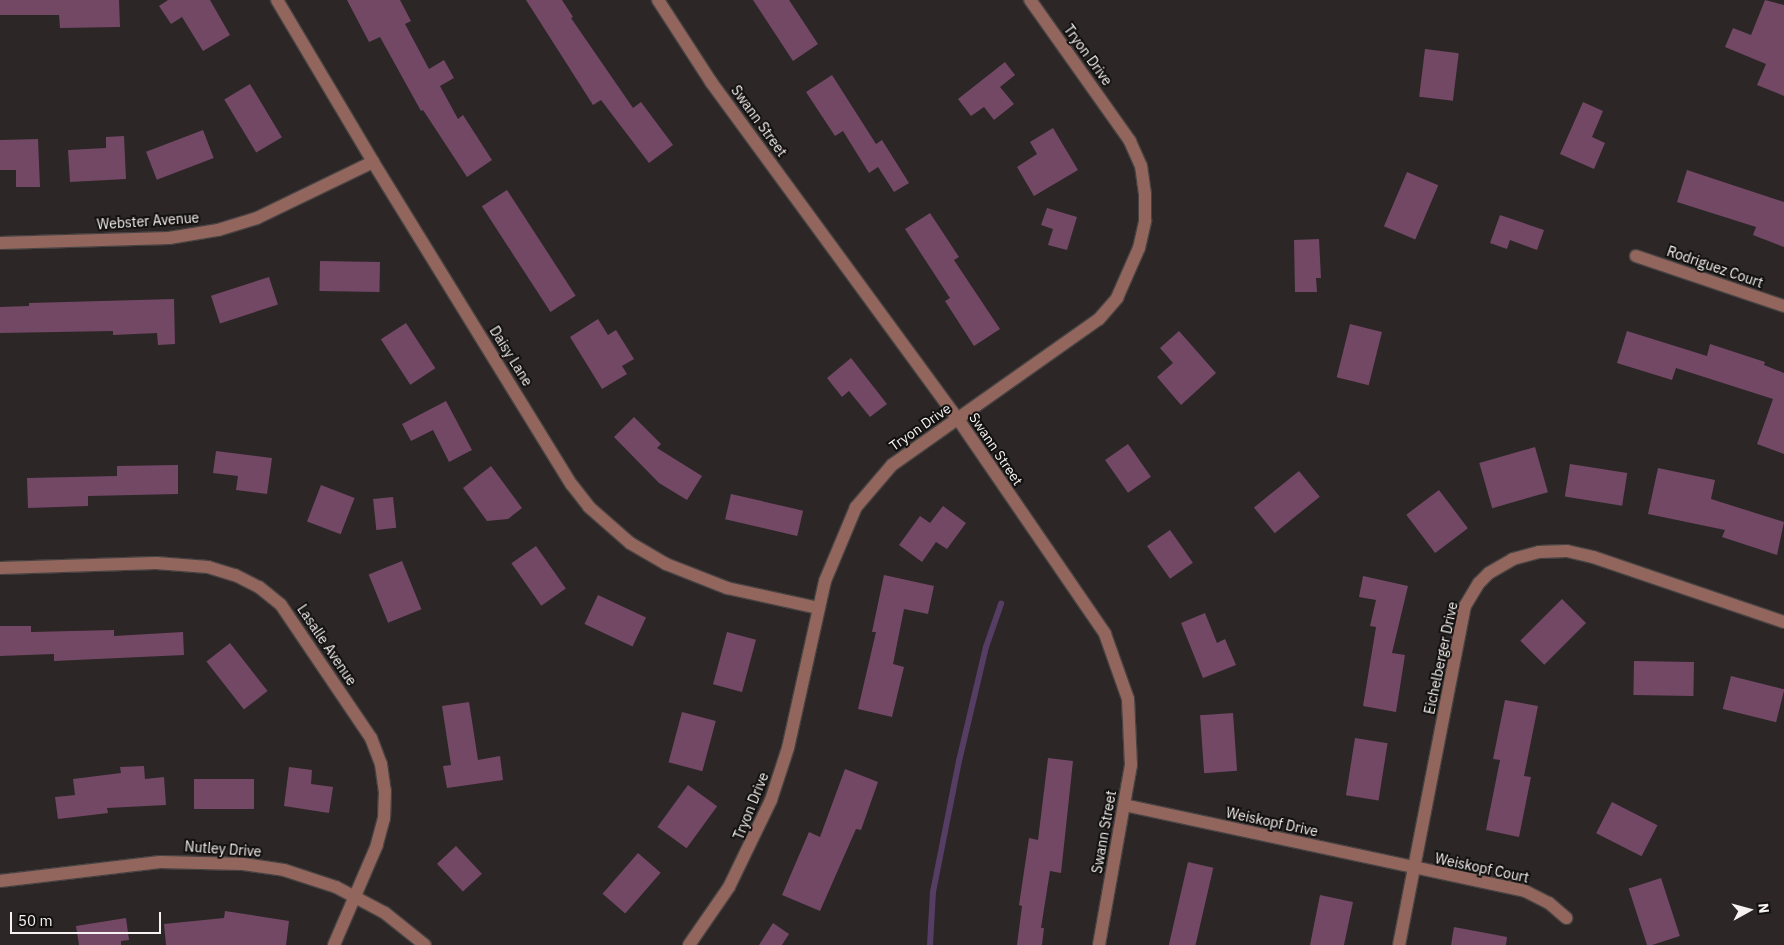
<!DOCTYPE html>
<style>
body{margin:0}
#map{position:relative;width:1784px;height:945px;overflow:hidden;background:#2c2627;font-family:"IBM Plex Sans",sans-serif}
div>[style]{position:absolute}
.stream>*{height:6px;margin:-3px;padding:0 3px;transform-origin:3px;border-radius:3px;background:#563d64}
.building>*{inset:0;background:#724865;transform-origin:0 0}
.roads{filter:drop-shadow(1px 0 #484343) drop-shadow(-1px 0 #484343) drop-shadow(0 1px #484343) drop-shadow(0 -1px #484343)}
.street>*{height:12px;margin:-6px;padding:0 6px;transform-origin:6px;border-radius:6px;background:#92665d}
span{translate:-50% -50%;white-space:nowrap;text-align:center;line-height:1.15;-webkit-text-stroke:4px #131010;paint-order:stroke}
.street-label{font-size:14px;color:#f6f2f2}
.north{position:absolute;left:1724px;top:885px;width:50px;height:50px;-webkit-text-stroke:4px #131010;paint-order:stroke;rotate:83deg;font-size:14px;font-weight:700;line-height:20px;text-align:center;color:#f6f2f2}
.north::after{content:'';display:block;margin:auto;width:18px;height:22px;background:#f6f2f2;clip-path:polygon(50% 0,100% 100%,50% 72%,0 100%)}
.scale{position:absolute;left:10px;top:912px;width:151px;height:22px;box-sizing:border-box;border:2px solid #f6f2f2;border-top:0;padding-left:6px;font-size:15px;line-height:18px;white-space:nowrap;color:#f6f2f2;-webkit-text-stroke:4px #131010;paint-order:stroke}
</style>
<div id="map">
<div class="stream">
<div style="left:930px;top:945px;width:53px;rotate:-86.8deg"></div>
<div style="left:933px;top:892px;width:134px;rotate:-78.8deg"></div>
<div style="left:959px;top:761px;width:117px;rotate:-76.7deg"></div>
<div style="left:986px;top:647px;width:46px;rotate:-70.8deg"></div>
</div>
<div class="building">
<div style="clip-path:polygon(0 0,119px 0,120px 27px,60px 28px,59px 15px,0 15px)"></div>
<div style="clip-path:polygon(168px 0,210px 0,230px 35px,203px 51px,182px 17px,171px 24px,159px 6px)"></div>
<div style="clip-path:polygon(347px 0,400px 0,411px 21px,405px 24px,429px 69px,444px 60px,454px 78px,440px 86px,458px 119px,463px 115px,492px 160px,467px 177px,423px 110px,421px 111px,380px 37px,369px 42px)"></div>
<div style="clip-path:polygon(526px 0,562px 0,573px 17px,571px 18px,633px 108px,641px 102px,673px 145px,649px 163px,601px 100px,593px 105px)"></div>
<div style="clip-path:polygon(753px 0,789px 0,818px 44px,793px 61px)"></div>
<div style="clip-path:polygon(1765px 0,1784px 5px,1784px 96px,1757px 85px,1766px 64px,1725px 47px,1733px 28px,1751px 35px)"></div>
<div style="left:1425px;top:49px;width:34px;height:48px;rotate:7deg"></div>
<div style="clip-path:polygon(1005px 62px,1015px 75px,1000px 87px,1014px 104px,994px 120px,984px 107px,971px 116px,958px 99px)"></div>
<div style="clip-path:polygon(832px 75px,876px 144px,882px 140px,909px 183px,894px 192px,878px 167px,869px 173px,843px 131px,835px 136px,806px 92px)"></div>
<div style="left:250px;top:84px;width:62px;height:30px;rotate:59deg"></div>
<div style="clip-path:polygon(1583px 102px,1603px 111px,1592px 137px,1605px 143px,1594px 169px,1560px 154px)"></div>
<div style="clip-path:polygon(1053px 128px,1078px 170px,1034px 196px,1017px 167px,1037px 154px,1030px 142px)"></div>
<div style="left:203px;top:130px;width:30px;height:61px;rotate:69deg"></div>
<div style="clip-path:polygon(124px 136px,126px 179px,70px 182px,68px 150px,106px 148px,106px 137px)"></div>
<div style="clip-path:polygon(38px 139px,40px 187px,16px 187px,16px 170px,0 170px,0 140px)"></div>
<div style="clip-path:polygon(1687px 170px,1784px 202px,1784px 247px,1753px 235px,1756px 227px,1677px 202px)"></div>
<div style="left:1407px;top:172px;width:34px;height:59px;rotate:23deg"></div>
<div style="left:507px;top:190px;width:126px;height:30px;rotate:57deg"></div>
<div style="clip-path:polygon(1047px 208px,1077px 217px,1067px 250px,1048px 245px,1053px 229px,1041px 225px)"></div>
<div style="clip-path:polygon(930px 213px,959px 257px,954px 260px,1000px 329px,974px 346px,945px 301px,950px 298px,905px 229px)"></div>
<div style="clip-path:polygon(1500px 215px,1544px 230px,1537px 250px,1510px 240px,1507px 249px,1490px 243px)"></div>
<div style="clip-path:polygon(1319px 239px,1321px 278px,1316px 278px,1317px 292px,1295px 292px,1294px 240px)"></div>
<div style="left:320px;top:261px;width:60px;height:30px;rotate:1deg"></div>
<div style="left:269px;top:277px;width:29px;height:61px;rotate:72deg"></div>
<div style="clip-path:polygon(174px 299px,175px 344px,158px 345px,157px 333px,113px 335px,113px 331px,0 333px,0 307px,29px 306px,29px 303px)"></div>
<div style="clip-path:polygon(598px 319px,608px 335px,616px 330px,634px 359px,622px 366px,627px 374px,602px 389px,570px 337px)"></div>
<div style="left:406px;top:323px;width:54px;height:30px;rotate:57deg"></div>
<div style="left:1350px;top:324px;width:33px;height:55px;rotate:14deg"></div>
<div style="clip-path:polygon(1179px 331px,1216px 373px,1181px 405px,1157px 377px,1173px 363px,1160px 348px)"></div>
<div style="clip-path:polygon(1627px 331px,1707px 356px,1710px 344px,1765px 362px,1764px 365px,1784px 373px,1784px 454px,1757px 444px,1773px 399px,1676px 368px,1672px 380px,1617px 363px)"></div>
<div style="clip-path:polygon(851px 358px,887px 404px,870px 417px,849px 391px,842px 397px,827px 378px)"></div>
<div style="clip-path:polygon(446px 401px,472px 450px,449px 462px,433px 430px,411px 441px,402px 424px)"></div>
<div style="clip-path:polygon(634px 417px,661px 444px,657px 448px,702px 476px,687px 500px,659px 483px,614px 437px)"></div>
<div style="left:1128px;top:444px;width:40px;height:28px;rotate:55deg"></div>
<div style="left:1535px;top:447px;width:47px;height:58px;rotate:74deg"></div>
<div style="clip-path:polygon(216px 451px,272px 458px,267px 494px,236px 490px,238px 476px,213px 473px)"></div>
<div style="left:1570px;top:464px;width:58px;height:33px;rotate:9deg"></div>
<div style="clip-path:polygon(178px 465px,178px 494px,88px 496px,88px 506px,28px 508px,27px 478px,117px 476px,117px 466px)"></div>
<div style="clip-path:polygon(491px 466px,522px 508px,508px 519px,487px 521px,463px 488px)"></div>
<div style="clip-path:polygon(1658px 468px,1715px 480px,1711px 499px,1784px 522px,1777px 555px,1722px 537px,1725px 530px,1648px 514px)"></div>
<div style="left:1299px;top:471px;width:33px;height:58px;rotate:51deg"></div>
<div style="left:321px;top:485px;width:36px;height:39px;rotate:21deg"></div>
<div style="left:1439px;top:490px;width:48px;height:41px;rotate:53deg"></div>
<div style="left:731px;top:494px;width:74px;height:26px;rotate:13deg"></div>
<div style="left:393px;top:497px;width:31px;height:20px;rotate:84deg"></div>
<div style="clip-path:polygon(943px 506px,966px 523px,947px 549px,936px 542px,922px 562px,899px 545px,920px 516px,930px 523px)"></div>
<div style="left:1170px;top:530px;width:40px;height:28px;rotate:55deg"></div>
<div style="left:536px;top:546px;width:52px;height:30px;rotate:55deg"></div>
<div style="left:402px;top:561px;width:52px;height:36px;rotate:68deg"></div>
<div style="clip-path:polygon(884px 575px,934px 586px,928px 614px,904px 609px,893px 664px,904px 667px,892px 717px,858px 709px,876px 632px,872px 632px)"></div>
<div style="clip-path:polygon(1363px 576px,1408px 586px,1392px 653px,1405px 655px,1396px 712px,1363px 706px,1376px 627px,1370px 626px,1376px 600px,1359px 597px)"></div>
<div style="left:598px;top:595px;width:53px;height:32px;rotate:25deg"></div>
<div style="left:1562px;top:599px;width:34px;height:59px;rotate:45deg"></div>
<div style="clip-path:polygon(1205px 613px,1217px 643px,1225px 639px,1236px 665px,1203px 678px,1181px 623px)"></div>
<div style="clip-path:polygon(0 626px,31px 626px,31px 632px,114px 630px,114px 636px,183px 632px,184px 655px,54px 661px,54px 654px,0 656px)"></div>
<div style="left:727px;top:632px;width:30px;height:54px;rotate:15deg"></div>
<div style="left:230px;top:643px;width:61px;height:30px;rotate:52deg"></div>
<div style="left:1634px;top:661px;width:60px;height:34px;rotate:1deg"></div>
<div style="left:1731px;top:676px;width:55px;height:34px;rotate:14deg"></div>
<div style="clip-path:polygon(1505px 700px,1538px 706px,1524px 776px,1531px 777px,1519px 837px,1486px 830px,1500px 760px,1493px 759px)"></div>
<div style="clip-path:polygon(469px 702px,478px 760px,500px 756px,503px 780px,447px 788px,443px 766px,451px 765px,442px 706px)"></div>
<div style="left:682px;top:712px;width:35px;height:52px;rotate:15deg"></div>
<div style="left:1233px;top:713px;width:58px;height:33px;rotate:86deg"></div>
<div style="left:1355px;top:738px;width:33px;height:58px;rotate:9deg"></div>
<div style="clip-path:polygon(1048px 758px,1073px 761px,1061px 873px,1050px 871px,1041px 928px,1044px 928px,1042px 945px,1017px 945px,1022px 906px,1019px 905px,1029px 838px,1038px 840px)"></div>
<div style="clip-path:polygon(144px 766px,145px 779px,164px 777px,166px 805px,107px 808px,108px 813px,58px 819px,55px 797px,75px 795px,73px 779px,121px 773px,120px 767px)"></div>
<div style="clip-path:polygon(289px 767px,312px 770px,311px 784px,333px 787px,329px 813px,284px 806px)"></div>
<div style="clip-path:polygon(845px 769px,878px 782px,861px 830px,856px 829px,820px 911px,782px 895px,809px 832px,820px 837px)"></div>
<div style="left:194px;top:779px;width:60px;height:30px"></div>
<div style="left:688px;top:785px;width:36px;height:52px;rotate:36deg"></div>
<div style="left:1612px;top:802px;width:51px;height:35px;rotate:27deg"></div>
<div style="left:456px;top:846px;width:38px;height:26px;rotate:47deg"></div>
<div style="left:638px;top:853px;width:30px;height:54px;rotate:41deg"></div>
<div style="left:1188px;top:862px;width:26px;height:85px;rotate:13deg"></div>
<div style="left:1661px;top:878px;width:61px;height:34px;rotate:72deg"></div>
<div style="clip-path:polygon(1320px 895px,1353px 902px,1344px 945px,1310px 945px)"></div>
<div style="clip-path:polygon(225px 911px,289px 921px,286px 945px,166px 945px,164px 924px,224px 918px)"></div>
<div style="clip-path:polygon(126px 918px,129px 940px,121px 941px,121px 945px,79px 945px,76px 926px)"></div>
<div style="clip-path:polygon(773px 923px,789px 934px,782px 945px,759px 945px)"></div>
<div style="clip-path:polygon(1454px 927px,1507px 937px,1506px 945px,1451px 945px)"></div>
</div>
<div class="roads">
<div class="street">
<div style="left:277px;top:0;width:188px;rotate:59.3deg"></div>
<div style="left:373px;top:162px;width:379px;rotate:58.4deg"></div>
<div style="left:572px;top:485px;width:28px;rotate:52deg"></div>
<div style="left:589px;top:507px;width:55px;rotate:41.3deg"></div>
<div style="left:630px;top:543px;width:42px;rotate:30.3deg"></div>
<div style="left:666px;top:564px;width:66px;rotate:21.5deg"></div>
<div style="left:727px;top:588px;width:94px;rotate:12.3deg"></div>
<div style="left:658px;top:0;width:98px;rotate:57.1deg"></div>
<div style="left:711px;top:82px;width:418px;rotate:53.8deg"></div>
<div style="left:958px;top:419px;width:260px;rotate:55.6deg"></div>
<div style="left:1105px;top:634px;width:69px;rotate:70.5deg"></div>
<div style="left:1128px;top:699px;width:66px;rotate:87.4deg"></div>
<div style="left:1131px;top:765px;width:183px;rotate:100.1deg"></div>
<div style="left:0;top:243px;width:169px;rotate:-1.7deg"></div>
<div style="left:169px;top:238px;width:50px;rotate:-9.3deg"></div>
<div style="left:218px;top:230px;width:41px;rotate:-17.1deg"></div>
<div style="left:257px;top:218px;width:129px;rotate:-25.8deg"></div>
<div style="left:1636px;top:256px;width:156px;rotate:18.7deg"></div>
<div style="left:0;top:568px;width:156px;rotate:-1.8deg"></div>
<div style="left:156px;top:563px;width:52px;rotate:4.4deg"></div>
<div style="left:208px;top:567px;width:28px;rotate:17deg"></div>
<div style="left:235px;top:575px;width:27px;rotate:27deg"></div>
<div style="left:259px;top:587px;width:28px;rotate:39deg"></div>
<div style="left:281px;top:605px;width:161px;rotate:55.9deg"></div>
<div style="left:371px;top:738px;width:28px;rotate:69deg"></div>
<div style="left:381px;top:764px;width:27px;rotate:82deg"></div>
<div style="left:385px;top:791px;width:27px;rotate:92deg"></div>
<div style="left:384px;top:818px;width:28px;rotate:105deg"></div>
<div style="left:377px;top:845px;width:109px;rotate:113.3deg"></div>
<div style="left:1124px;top:805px;width:410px;rotate:12.1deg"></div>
<div style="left:1525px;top:891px;width:27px;rotate:27deg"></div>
<div style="left:1549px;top:903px;width:23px;rotate:41deg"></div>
<div style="left:0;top:881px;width:161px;rotate:-6.8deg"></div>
<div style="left:160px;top:862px;width:83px;rotate:1.4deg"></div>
<div style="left:243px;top:864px;width:41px;rotate:8.3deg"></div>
<div style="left:284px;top:870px;width:55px;rotate:18.1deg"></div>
<div style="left:336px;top:887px;width:55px;rotate:28deg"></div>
<div style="left:385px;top:913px;width:51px;rotate:38.7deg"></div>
<div style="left:689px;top:945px;width:70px;rotate:-55.4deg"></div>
<div style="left:729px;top:887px;width:97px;rotate:-64.2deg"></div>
<div style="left:771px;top:800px;width:55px;rotate:-71.9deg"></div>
<div style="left:788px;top:748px;width:171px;rotate:-77.5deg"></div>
<div style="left:825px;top:581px;width:80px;rotate:-67.3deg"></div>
<div style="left:856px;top:507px;width:55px;rotate:-49.4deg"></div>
<div style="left:892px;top:465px;width:253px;rotate:-35.2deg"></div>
<div style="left:1099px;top:319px;width:28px;rotate:-49deg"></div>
<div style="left:1117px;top:298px;width:55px;rotate:-66.3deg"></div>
<div style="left:1139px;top:248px;width:28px;rotate:-77deg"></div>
<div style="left:1145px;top:221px;width:27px;rotate:-90deg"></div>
<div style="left:1145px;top:194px;width:28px;rotate:-98deg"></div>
<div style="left:1141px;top:166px;width:27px;rotate:-114deg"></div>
<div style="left:1130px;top:141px;width:173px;rotate:-125.3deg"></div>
<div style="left:1399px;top:945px;width:345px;rotate:-79deg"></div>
<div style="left:1465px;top:606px;width:27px;rotate:-59deg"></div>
<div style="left:1479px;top:583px;width:14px;rotate:-45deg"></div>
<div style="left:1489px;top:573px;width:28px;rotate:-30deg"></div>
<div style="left:1513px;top:559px;width:27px;rotate:-15deg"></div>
<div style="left:1539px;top:552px;width:28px;rotate:-2deg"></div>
<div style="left:1567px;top:551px;width:27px;rotate:13deg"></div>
<div style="left:1593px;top:557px;width:202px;rotate:18.8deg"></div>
</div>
</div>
<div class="street-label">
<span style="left:1088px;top:55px;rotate:54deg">Tryon Drive</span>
<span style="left:759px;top:121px;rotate:54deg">Swann Street</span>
<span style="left:148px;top:221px;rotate:-4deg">Webster Avenue</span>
<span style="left:1715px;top:267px;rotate:19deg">Rodriguez Court</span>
<span style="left:511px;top:356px;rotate:58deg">Daisy Lane</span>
<span style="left:920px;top:427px;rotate:-35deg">Tryon Drive</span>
<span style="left:996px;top:449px;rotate:56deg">Swann Street</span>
<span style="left:327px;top:645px;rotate:56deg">Lasalle Avenue</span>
<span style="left:1441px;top:658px;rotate:-78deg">Eichelberger Drive</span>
<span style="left:751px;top:806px;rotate:-68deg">Tryon Drive</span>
<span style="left:1272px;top:822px;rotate:12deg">Weiskopf Drive</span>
<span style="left:1104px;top:832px;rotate:-80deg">Swann Street</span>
<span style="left:223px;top:849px;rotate:4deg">Nutley Drive</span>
<span style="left:1482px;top:868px;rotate:12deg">Weiskopf Court</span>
</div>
<div class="north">N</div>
<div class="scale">50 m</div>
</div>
